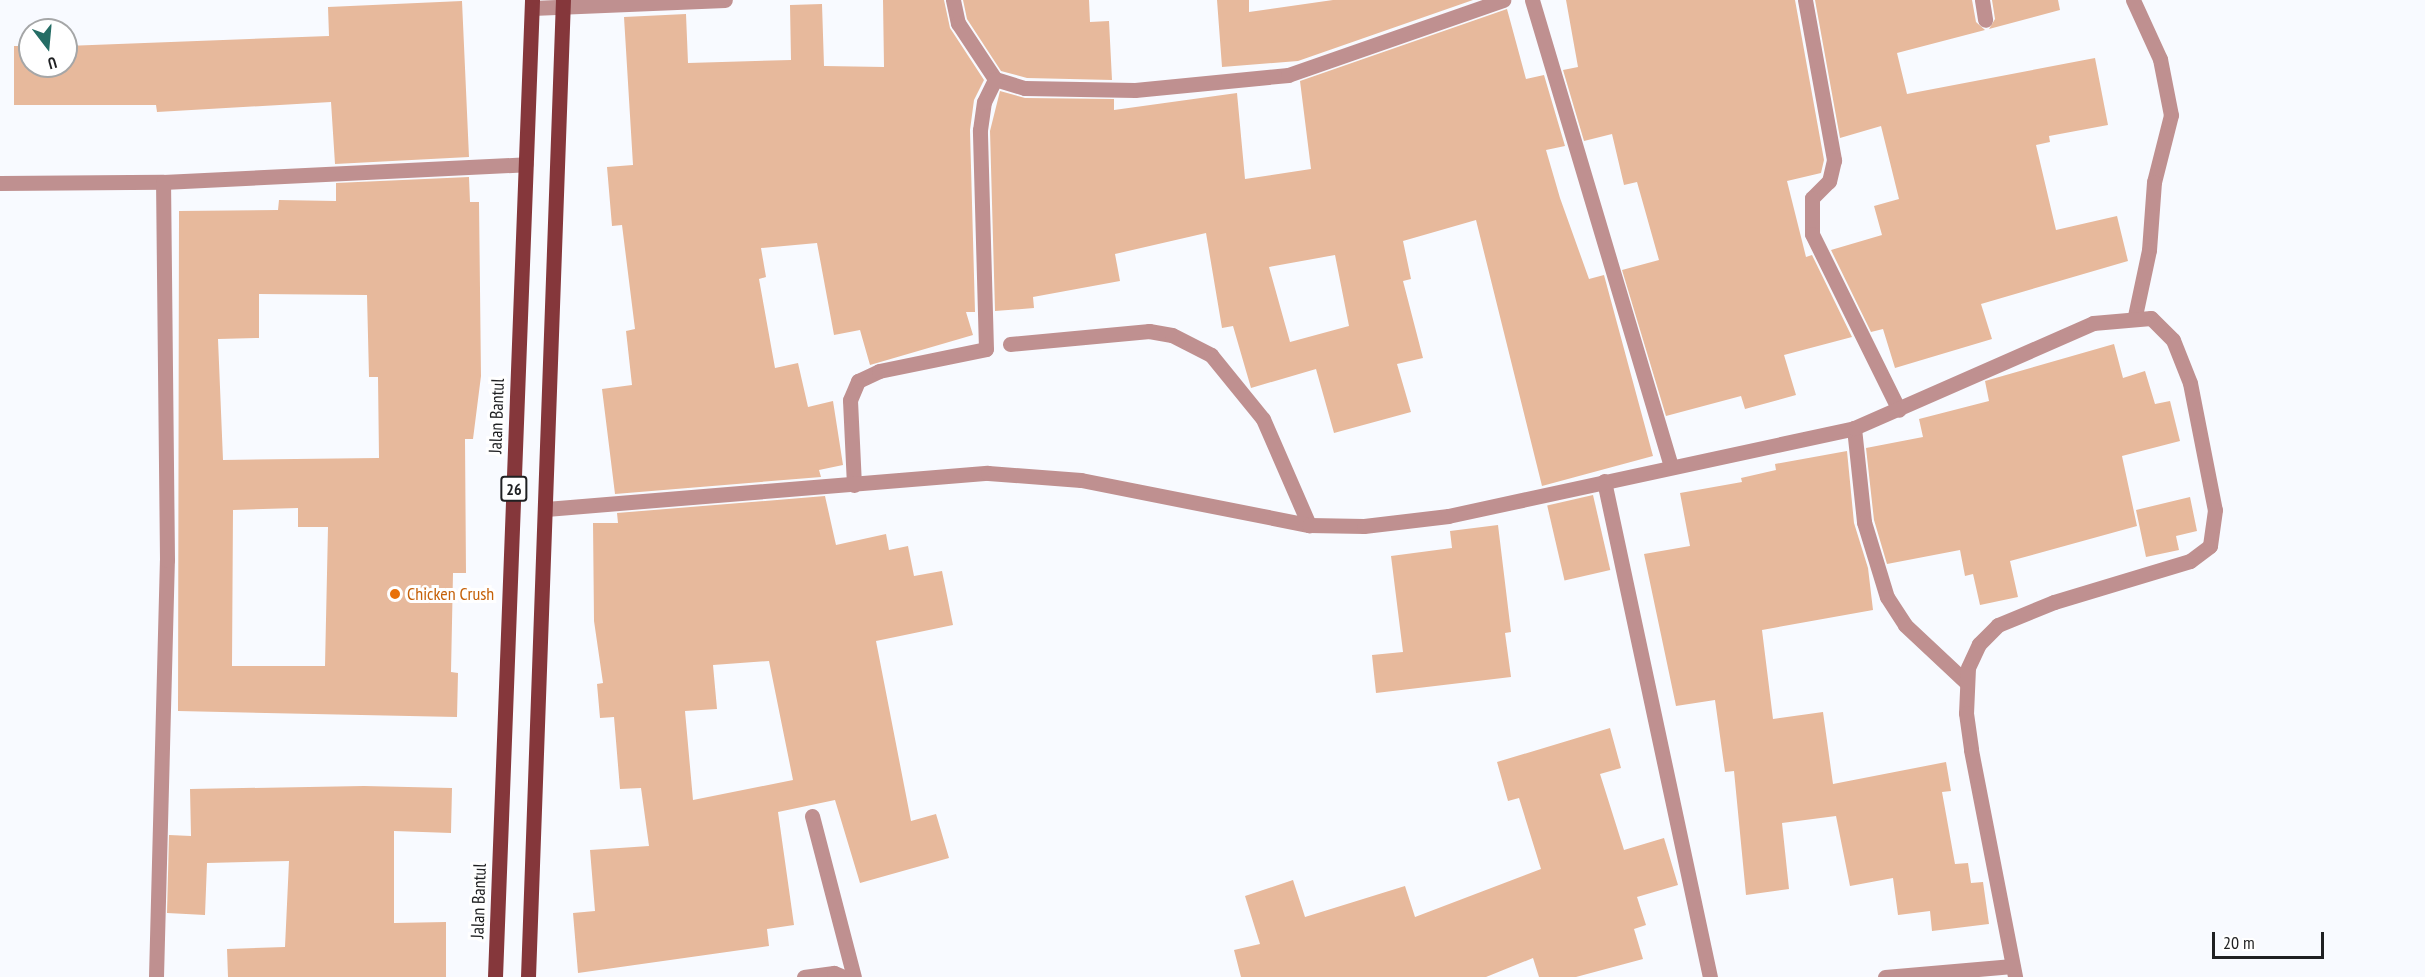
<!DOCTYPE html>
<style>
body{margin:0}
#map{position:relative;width:2425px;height:977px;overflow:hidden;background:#f8faff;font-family:"PT Sans Narrow",sans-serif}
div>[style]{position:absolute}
.building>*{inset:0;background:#e7b99c;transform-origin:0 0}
.street>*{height:15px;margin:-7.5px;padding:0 7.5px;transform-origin:7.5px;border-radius:7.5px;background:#bf9090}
.primary>*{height:15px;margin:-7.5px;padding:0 7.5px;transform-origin:7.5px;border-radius:7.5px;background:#85373b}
.dots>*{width:16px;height:16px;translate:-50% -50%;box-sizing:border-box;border:3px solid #fff;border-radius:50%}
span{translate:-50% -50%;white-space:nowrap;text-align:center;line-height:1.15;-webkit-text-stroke:6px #fff;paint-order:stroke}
.shield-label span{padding:2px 4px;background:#fff;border:2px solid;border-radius:4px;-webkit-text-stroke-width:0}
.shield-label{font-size:16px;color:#1f2022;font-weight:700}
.street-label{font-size:18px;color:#1f2022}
.food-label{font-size:18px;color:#c56008}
.left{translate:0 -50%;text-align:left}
.north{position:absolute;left:18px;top:18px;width:60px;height:60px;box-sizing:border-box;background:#fff;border:2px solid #a5a6a7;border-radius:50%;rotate:164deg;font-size:16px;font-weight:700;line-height:24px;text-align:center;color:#1f2022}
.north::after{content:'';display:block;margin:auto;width:21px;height:27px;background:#256d65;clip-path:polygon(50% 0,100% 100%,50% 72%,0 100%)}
.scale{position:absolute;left:2212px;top:932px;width:112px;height:27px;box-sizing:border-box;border:3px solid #1f2022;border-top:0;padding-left:8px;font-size:18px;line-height:21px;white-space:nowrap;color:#1f2022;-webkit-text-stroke:4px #fff;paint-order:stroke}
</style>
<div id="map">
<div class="building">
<div style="clip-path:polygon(883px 0,944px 0,950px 28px,984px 80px,974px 100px,970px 130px,975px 312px,966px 312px,973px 335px,870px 365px,860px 330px,834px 335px,817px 243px,761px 248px,766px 277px,759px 279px,775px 368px,798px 363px,808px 407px,833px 401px,843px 465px,819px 470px,821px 477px,615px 494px,602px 389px,632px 385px,626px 331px,635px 329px,622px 225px,612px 226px,607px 167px,633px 165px,624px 17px,686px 14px,688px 63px,791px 60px,790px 5px,822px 4px,824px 66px,884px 67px)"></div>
<div style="clip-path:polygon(963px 0,1089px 0,1090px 22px,1109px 21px,1112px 80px,1027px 78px,1001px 71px,967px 19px)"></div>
<div style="clip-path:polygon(1217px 0,1249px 0,1249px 12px,1333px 0,1473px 0,1298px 61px,1222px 67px)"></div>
<div style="clip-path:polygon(1566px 0,1795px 0,1824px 160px,1821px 173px,1787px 181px,1806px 257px,1812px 255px,1852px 337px,1784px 355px,1796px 395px,1745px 409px,1741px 396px,1666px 416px,1622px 270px,1659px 260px,1637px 182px,1624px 185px,1612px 134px,1584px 141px,1563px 70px,1578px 67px)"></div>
<div style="clip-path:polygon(1815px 0,1972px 0,1976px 22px,1985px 30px,1897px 53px,1907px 94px,2095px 58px,2108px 125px,2049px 136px,2050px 142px,2036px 145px,2056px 230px,2117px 216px,2128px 261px,1981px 304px,1992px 339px,1895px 368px,1883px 329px,1871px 332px,1831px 250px,1882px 235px,1874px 206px,1899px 199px,1881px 126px,1840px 138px)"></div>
<div style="clip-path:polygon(1992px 0,2058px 0,2060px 10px,1989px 29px,1995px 19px)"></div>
<div style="clip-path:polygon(462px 1px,469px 157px,335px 164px,331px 102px,157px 112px,156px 105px,14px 105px,14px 46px,30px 46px,30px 66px,66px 66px,66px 46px,329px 36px,328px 7px)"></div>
<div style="clip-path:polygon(evenodd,1507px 9px,1526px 79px,1544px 75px,1565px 146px,1546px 150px,1560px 198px,1589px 279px,1604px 275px,1653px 456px,1542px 486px,1476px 220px,1403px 241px,1411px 279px,1403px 281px,1423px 358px,1397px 364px,1411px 412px,1334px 433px,1316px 369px,1251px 388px,1233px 326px,1222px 328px,1206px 233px,1115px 254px,1120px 281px,1033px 297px,1034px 308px,995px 311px,990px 131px,1000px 91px,1025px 98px,1114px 99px,1114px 110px,1237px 93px,1245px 179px,1311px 169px,1300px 81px,1507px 9px,1335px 255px,1349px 326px,1290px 342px,1269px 267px,1335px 255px)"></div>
<div style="clip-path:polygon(evenodd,469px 177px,470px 202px,479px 202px,481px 376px,473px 439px,465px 439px,466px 573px,453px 573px,451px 672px,458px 673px,457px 717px,178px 711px,179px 211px,278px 210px,279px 200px,336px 201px,336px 183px,469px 177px,259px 294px,367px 295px,369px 377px,378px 377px,379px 458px,223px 460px,218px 339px,259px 338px,259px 294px,469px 177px,298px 508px,298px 527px,328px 527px,325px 666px,232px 666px,233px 510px,298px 508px)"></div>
<div style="clip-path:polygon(2114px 344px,2123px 378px,2145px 371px,2155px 404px,2170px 401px,2180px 441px,2122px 456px,2137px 526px,2010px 561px,2018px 597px,1980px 605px,1973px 574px,1965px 576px,1960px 550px,1887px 564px,1874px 520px,1866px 448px,1923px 437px,1919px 419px,1989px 401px,1985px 381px)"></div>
<div style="clip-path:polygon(1847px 451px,1854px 523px,1868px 568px,1873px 610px,1762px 630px,1773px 719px,1823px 712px,1833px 784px,1946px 762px,1951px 791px,1942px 792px,1955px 864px,1968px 863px,1971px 883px,1983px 882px,1989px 924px,1932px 931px,1930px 911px,1898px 915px,1893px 878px,1850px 886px,1836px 816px,1782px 823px,1789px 889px,1746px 895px,1734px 771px,1725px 772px,1715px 700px,1676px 706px,1644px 554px,1690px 546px,1680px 493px,1742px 482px,1741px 478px,1776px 470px,1775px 464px)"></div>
<div style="left:1593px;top:495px;width:77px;height:47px;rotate:77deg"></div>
<div style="clip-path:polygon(evenodd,825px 496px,836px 545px,886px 534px,889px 550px,908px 546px,914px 576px,942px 571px,953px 625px,876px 641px,911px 821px,936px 814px,949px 858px,860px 883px,835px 800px,778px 812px,794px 925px,767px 929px,769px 946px,578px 973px,573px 913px,595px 911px,590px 850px,649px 846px,641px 788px,620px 789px,614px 717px,600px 718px,597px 684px,603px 683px,594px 621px,593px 523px,618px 523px,617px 513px,825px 496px,769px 661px,793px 780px,693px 800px,685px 711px,717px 709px,713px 665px,769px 661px)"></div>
<div style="clip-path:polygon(2190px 497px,2197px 531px,2176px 536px,2179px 550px,2146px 557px,2136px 510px)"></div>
<div style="clip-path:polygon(1498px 525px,1511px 632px,1505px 633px,1511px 677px,1376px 693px,1372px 655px,1403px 652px,1391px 556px,1452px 548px,1450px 531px)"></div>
<div style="clip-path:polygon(1610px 728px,1621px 768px,1600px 774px,1624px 850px,1664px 838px,1678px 885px,1637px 897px,1646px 925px,1634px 929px,1643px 959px,1576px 977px,1539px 977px,1533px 958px,1486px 977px,1241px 977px,1234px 950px,1260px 944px,1245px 896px,1293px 880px,1305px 917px,1405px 886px,1415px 917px,1541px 869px,1519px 798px,1508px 801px,1497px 762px)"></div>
<div style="clip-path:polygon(364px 786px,452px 788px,451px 833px,394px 831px,394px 923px,446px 922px,446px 977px,228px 977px,227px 949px,285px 947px,289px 861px,207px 863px,205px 915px,167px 913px,169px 835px,191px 836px,190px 789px)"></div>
</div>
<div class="street">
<div style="left:953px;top:0;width:24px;rotate:78deg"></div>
<div style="left:958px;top:23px;width:67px;rotate:56.5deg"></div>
<div style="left:995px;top:79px;width:31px;rotate:17deg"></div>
<div style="left:1025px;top:88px;width:110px;rotate:1deg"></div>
<div style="left:1135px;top:90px;width:154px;rotate:-5.6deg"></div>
<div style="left:1288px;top:75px;width:228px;rotate:-19.2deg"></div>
<div style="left:1532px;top:0;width:487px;rotate:73.4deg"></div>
<div style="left:1805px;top:0;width:163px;rotate:79.7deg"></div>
<div style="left:1834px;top:160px;width:22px;rotate:103deg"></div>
<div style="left:1829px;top:181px;width:24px;rotate:135deg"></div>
<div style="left:1812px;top:198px;width:36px;rotate:90deg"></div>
<div style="left:1812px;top:234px;width:196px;rotate:63.7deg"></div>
<div style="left:1982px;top:0;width:20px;rotate:81deg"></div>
<div style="left:2133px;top:0;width:65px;rotate:65.4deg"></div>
<div style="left:2160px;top:59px;width:57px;rotate:78.9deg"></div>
<div style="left:2171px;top:115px;width:69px;rotate:104.2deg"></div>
<div style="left:2154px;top:182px;width:68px;rotate:94.2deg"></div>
<div style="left:2149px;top:250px;width:67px;rotate:102deg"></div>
<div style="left:532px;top:8px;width:193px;rotate:-2.4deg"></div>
<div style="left:0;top:183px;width:163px;rotate:-0.4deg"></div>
<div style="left:163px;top:182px;width:363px;rotate:-2.8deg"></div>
<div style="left:1010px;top:344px;width:140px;rotate:-5.3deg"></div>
<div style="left:1149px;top:331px;width:23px;rotate:10deg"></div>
<div style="left:1172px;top:335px;width:44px;rotate:27.1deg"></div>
<div style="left:1211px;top:355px;width:82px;rotate:50.9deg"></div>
<div style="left:1263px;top:419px;width:116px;rotate:66.5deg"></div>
<div style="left:1854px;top:428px;width:95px;rotate:83.9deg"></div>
<div style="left:1864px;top:522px;width:78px;rotate:73deg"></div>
<div style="left:1887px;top:597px;width:33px;rotate:57deg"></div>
<div style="left:1905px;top:625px;width:83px;rotate:43.1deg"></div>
<div style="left:1604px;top:481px;width:507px;rotate:77.94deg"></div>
<div style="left:854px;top:485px;width:85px;rotate:-92.7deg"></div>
<div style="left:850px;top:400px;width:21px;rotate:-67deg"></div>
<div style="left:858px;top:381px;width:23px;rotate:-25deg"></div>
<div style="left:879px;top:371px;width:109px;rotate:-11.6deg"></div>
<div style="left:986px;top:349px;width:219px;rotate:-91.6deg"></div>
<div style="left:980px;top:130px;width:28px;rotate:-82deg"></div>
<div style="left:984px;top:102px;width:25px;rotate:-64deg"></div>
<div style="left:546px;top:509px;width:443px;rotate:-4.7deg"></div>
<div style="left:988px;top:473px;width:93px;rotate:4.3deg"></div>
<div style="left:1081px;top:480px;width:232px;rotate:11.2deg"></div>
<div style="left:1309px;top:525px;width:55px;rotate:1deg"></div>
<div style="left:1364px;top:526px;width:85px;rotate:-6.8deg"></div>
<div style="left:1448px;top:516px;width:415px;rotate:-12.2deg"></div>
<div style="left:1854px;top:428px;width:261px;rotate:-23.7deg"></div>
<div style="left:2093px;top:323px;width:58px;rotate:-4.9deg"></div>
<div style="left:2151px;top:318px;width:31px;rotate:45deg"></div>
<div style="left:2173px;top:340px;width:46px;rotate:68.4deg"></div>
<div style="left:2190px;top:383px;width:129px;rotate:78.9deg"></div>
<div style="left:2215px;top:510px;width:36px;rotate:98deg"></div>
<div style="left:2210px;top:546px;width:25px;rotate:143deg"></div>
<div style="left:2190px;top:561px;width:142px;rotate:163.2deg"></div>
<div style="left:2054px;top:602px;width:61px;rotate:157.7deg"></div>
<div style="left:1998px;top:625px;width:27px;rotate:135deg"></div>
<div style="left:1979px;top:644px;width:26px;rotate:115deg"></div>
<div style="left:1968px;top:668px;width:45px;rotate:92.5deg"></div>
<div style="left:1966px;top:713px;width:37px;rotate:82deg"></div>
<div style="left:1971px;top:750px;width:231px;rotate:79deg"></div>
<div style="left:812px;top:816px;width:166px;rotate:75.4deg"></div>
<div style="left:156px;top:977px;width:417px;rotate:-88.5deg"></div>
<div style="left:167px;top:560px;width:378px;rotate:-90.6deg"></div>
<div style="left:804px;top:977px;width:30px;rotate:-8deg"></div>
<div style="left:834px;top:973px;width:11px;rotate:22deg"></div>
<div style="left:1885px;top:977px;width:128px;rotate:-4.9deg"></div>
</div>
<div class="primary">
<div style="left:495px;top:977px;width:978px;rotate:-87.83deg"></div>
<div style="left:528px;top:977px;width:978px;rotate:-87.95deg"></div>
</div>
<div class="dots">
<div style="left:395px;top:594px;background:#e8710a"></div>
</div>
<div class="shield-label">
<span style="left:514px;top:489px">26</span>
</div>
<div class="street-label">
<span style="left:497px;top:416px;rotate:-88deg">Jalan Bantul</span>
<span style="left:479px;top:901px;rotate:-88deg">Jalan Bantul</span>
</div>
<div class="food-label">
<span class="left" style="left:407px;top:594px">Chicken Crush</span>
</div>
<div class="north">U</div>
<div class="scale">20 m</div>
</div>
